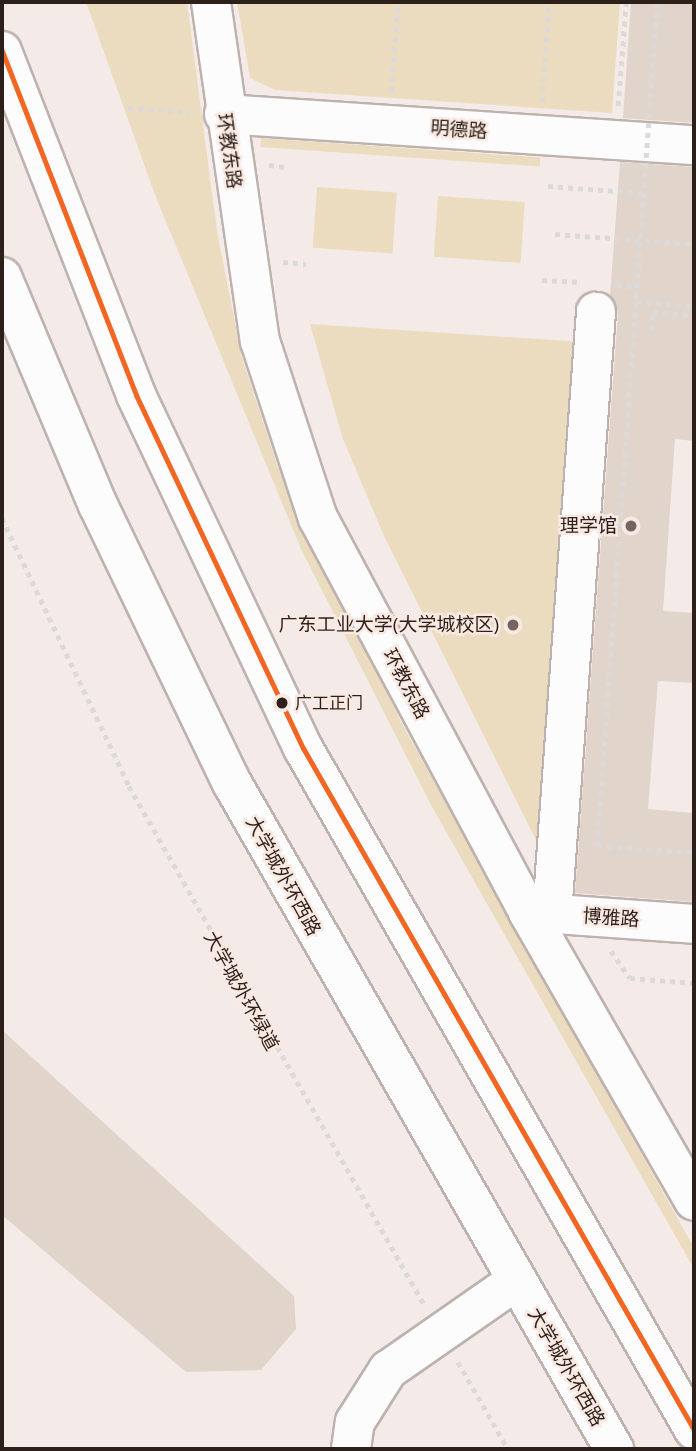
<!DOCTYPE html>
<meta charset="utf-8">
<style>
body{margin:0}
#map{position:relative;width:696px;height:1451px;overflow:hidden;background:#f4ebe8;font-family:"Open Sans","Noto Sans SC",sans-serif}
div>[style]{position:absolute}
.green>*{inset:0;background:#ebdcc0;transform-origin:0 0}
.building>*{inset:0;background:#e1d4ca}
.path>*{height:4.5px;margin-top:-2.25px;transform-origin:0;background:repeating-linear-gradient(90deg,#dcd9d9 0 5px,transparent 0 10px)}
.roads{filter:drop-shadow(2px 0 #bdb2ae) drop-shadow(-2px 0 #bdb2ae) drop-shadow(0 2px #bdb2ae) drop-shadow(0 -2px #bdb2ae)}
.minor>*{height:38px;margin:-19px;padding:0 19px;transform-origin:19px;border-radius:19px;background:#fdfcfc}
.major>*{height:38px;margin:-19px;padding:0 19px;transform-origin:19px;border-radius:19px;background:#fdfcfc}
.path-bridge>*{height:4.5px;margin-top:-2.25px;transform-origin:0;background:repeating-linear-gradient(90deg,#dcd9d9 0 5px,transparent 0 10px)}
.bus-1>*{height:5px;margin:-2.5px;padding:0 2.5px;transform-origin:2.5px;border-radius:2.5px;background:#f26522}
.dots>*{width:19px;height:19px;translate:-50% -50%;box-sizing:border-box;border:4px solid #f9e9e3;border-radius:50%}
span{translate:-50% -50%;white-space:nowrap;text-align:center;line-height:1.15;-webkit-text-stroke:5px #f9e9e3;paint-order:stroke}
.bus-label{font-size:17px;color:#2d1f19}
.left{translate:0 -50%;text-align:left}
.street-label{font-size:19px;color:#2d1f19}
.poi-label{font-size:19px;color:#2d1f19}
.right{translate:-100% -50%;text-align:right}
.frame{position:absolute;inset:0;border:4px solid #2d1f19;pointer-events:none}
</style>
<div id="map">
<div class="green">
<div style="clip-path:polygon(86px 2px,187px 2px,217px 231px,242px 358px,277px 464px,401px 722px,694px 1248px,694px 1269px,431px 805px,301px 549px,155px 195px)"></div>
<div style="clip-path:polygon(237px 2px,620px 2px,612px 113px,275px 90px,250px 78px)"></div>
<div style="left:261px;top:138px;width:280px;height:9px;rotate:4deg"></div>
<div style="left:317px;top:187px;width:80px;height:61px;rotate:4deg"></div>
<div style="left:438px;top:196px;width:87px;height:61px;rotate:4deg"></div>
<div style="clip-path:polygon(310px 324px,583px 342px,544px 856px,384px 536px,343px 439px)"></div>
</div>
<div class="building">
<div style="clip-path:polygon(631px 2px,694px 2px,694px 123px,623px 118px)"></div>
<div style="clip-path:polygon(620px 162px,694px 167px,694px 441px,675px 439px,663px 611px,694px 613px,694px 683px,658px 681px,648px 809px,694px 813px,694px 902px,575px 893px,618px 314px,610px 296px)"></div>
<div style="clip-path:polygon(2px 1030px,294px 1296px,296px 1329px,261px 1370px,186px 1372px,2px 1215px)"></div>
</div>
<div class="path">
<div style="left:391px;top:92px;width:90px;rotate:-85.6deg"></div>
<div style="left:542px;top:102px;width:100px;rotate:-86deg"></div>
<div style="left:618px;top:106px;width:104px;rotate:-85.6deg"></div>
<div style="left:128px;top:108px;width:62px;rotate:3.7deg"></div>
<div style="left:269px;top:165px;width:16px;rotate:7deg"></div>
<div style="left:548px;top:186px;width:96px;rotate:4.2deg"></div>
<div style="left:555px;top:234px;width:139px;rotate:4.1deg"></div>
<div style="left:283px;top:262px;width:23px;rotate:5deg"></div>
<div style="left:542px;top:280px;width:35px;rotate:3deg"></div>
<div style="left:617px;top:285px;width:20px;rotate:6deg"></div>
<div style="left:636px;top:302px;width:58px;rotate:3.9deg"></div>
<div style="left:651px;top:330px;width:18px;rotate:-84deg"></div>
<div style="left:653px;top:312px;width:41px;rotate:4.2deg"></div>
<div style="left:2px;top:518px;width:297px;rotate:64.6deg"></div>
<div style="left:129px;top:786px;width:598px;rotate:60.35deg"></div>
<div style="left:597px;top:846px;width:97px;rotate:3.5deg"></div>
<div style="left:611px;top:951px;width:33px;rotate:55deg"></div>
<div style="left:630px;top:978px;width:64px;rotate:4.5deg"></div>
<div style="left:458px;top:1362px;width:100px;rotate:60.1deg"></div>
</div>
<div class="roads">
<div class="minor">
<div style="left:211px;top:2px;width:343px;rotate:81.8deg"></div>
<div style="left:260px;top:341px;width:186px;rotate:71.9deg"></div>
<div style="left:318px;top:518px;width:446px;rotate:61.9deg"></div>
<div style="left:528px;top:912px;width:333px;rotate:60.1deg"></div>
<div style="left:224px;top:114px;width:471px;rotate:3.8deg"></div>
<div style="left:528px;top:912px;width:166px;rotate:4.1deg"></div>
<div style="left:552px;top:914px;width:604px;rotate:-85.82deg"></div>
<div style="left:351px;top:1449px;width:27px;rotate:-82deg"></div>
<div style="left:355px;top:1422px;width:62px;rotate:-57.6deg"></div>
<div style="left:388px;top:1370px;width:156px;rotate:-34.8deg"></div>
</div>
<div class="major">
<div style="left:2px;top:51px;width:369px;rotate:68.7deg"></div>
<div style="left:136px;top:395px;width:391px;rotate:64.7deg"></div>
<div style="left:303px;top:748px;width:786px;rotate:60.17deg"></div>
<div style="left:2px;top:277px;width:247px;rotate:67.2deg"></div>
<div style="left:98px;top:505px;width:309px;rotate:64.3deg"></div>
<div style="left:232px;top:783px;width:768px;rotate:60.16deg"></div>
</div>
</div>
<div class="path-bridge">
<div style="left:597px;top:846px;width:846px;rotate:-85.93deg"></div>
</div>
<div class="bus-1">
<div style="left:2px;top:51px;width:369px;rotate:68.7deg"></div>
<div style="left:136px;top:395px;width:391px;rotate:64.7deg"></div>
<div style="left:303px;top:748px;width:786px;rotate:60.17deg"></div>
</div>
<div class="dots">
<div style="left:631px;top:526px;background:#736661"></div>
<div style="left:513px;top:625px;background:#736661"></div>
<div style="left:282px;top:703px;background:#2d1f19"></div>
</div>
<div class="bus-label">
<span class="left" style="left:295px;top:703px">广工正门</span>
</div>
<div class="street-label">
<span style="left:459px;top:130px;rotate:4deg">明德路</span>
<span style="left:229px;top:151px;rotate:82deg">环教东路</span>
<span style="left:406px;top:684px;rotate:62deg">环教东路</span>
<span style="left:283px;top:876px;rotate:61deg">大学城外环西路</span>
<span style="left:611px;top:918px;rotate:4deg">博雅路</span>
<span style="left:241px;top:991px;rotate:61deg">大学城外环绿道</span>
<span style="left:566px;top:1367px;rotate:60deg">大学城外环西路</span>
</div>
<div class="poi-label">
<span class="right" style="left:617px;top:526px">理学馆</span>
<span class="right" style="left:499px;top:625px">广东工业大学(大学城校区)</span>
</div>
<div class="frame"></div>
</div>
